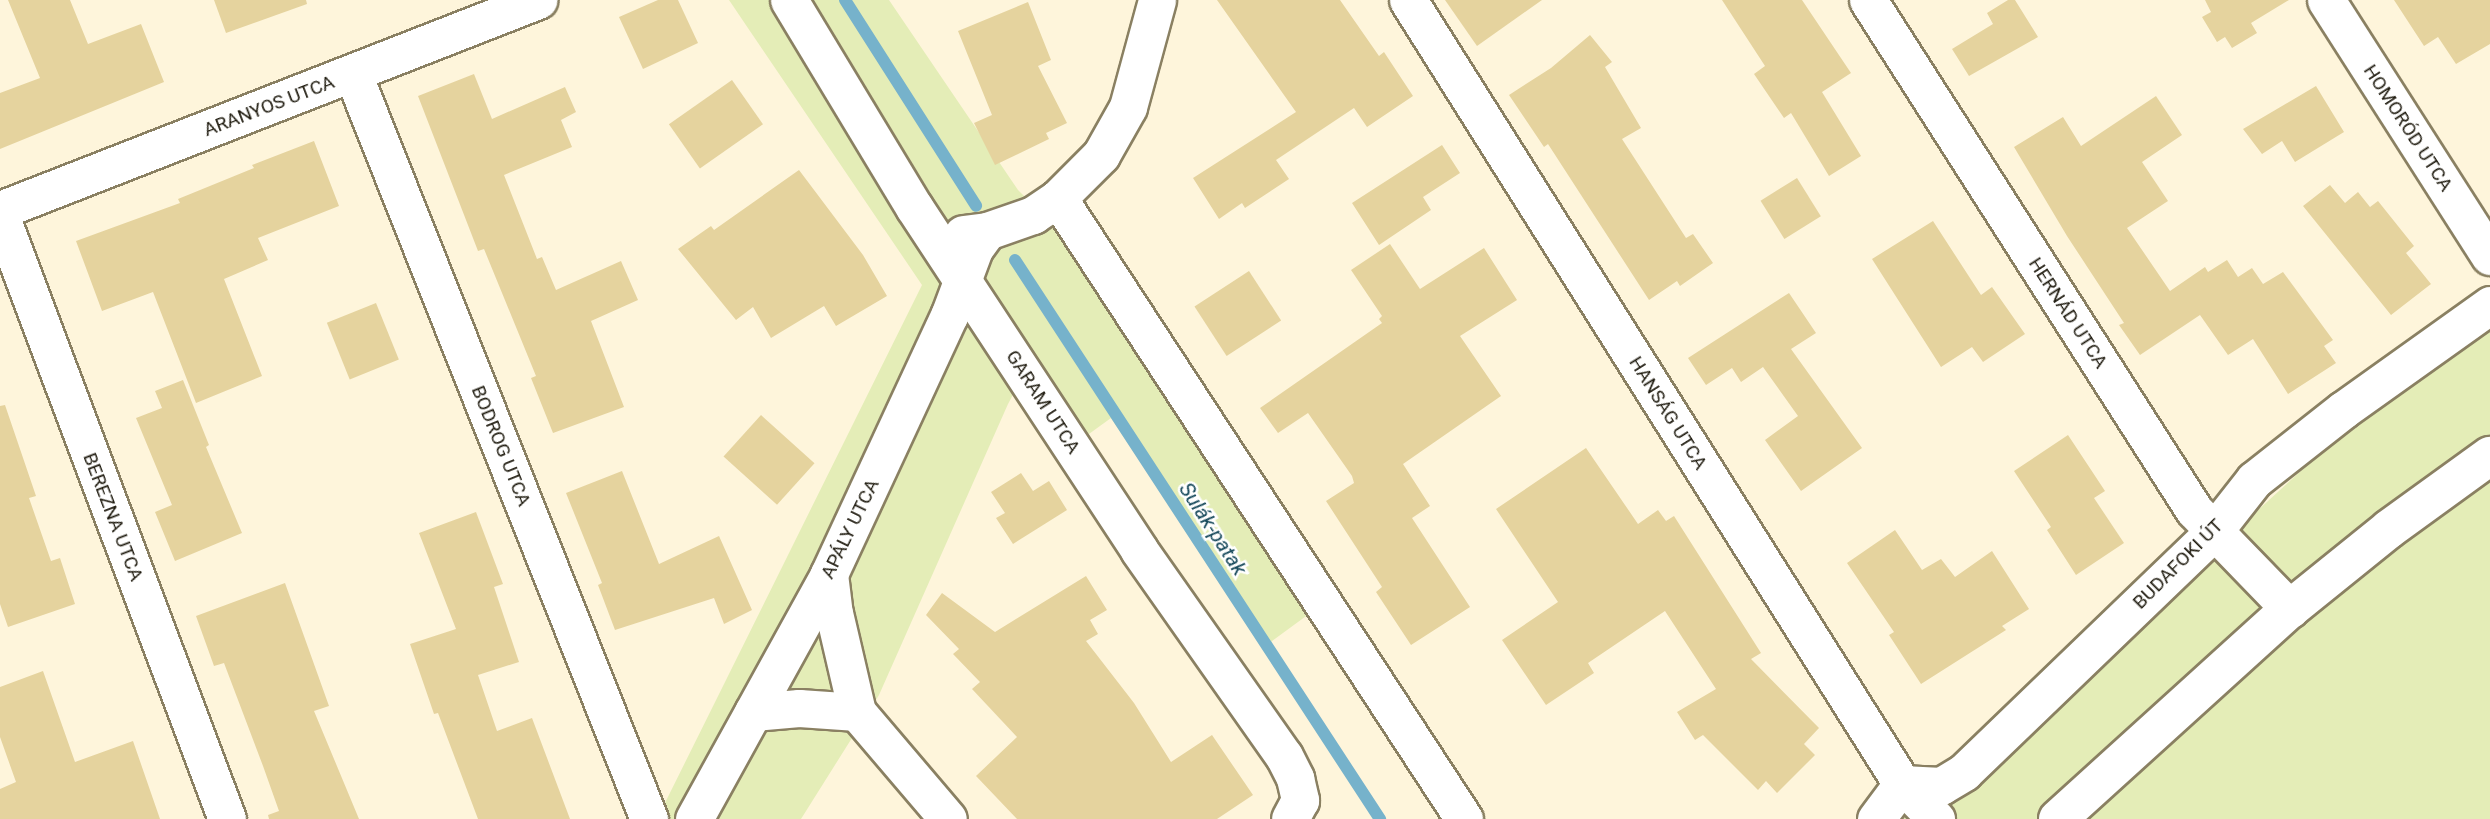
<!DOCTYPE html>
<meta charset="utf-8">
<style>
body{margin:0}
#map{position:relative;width:2490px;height:819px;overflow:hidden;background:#fef5db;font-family:Roboto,sans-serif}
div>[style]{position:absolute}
.green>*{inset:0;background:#e4edb7}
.stream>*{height:12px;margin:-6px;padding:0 6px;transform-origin:6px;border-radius:6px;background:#76b2cb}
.building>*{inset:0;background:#e5d39e;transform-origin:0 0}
.roads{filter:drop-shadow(2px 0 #8a8062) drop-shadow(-2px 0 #8a8062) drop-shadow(0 2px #8a8062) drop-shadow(0 -2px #8a8062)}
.street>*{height:37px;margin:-18.5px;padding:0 18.5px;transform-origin:18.5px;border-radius:18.5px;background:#fff}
.primary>*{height:38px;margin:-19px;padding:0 19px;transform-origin:19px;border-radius:19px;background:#fff}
span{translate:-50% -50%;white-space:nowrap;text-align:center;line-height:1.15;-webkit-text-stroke:5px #fff;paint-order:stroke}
.street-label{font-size:19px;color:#1f1b0f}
.water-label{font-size:21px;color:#15485a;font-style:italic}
</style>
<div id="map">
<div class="green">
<div style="clip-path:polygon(729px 0,889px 0,1018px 190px,1072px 244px,1313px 611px,1264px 647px,1111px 418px,1082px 439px,1032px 359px,1008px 404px,879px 695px,801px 819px,657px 819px,922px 285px)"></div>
<div style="clip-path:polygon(2490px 319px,2490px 819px,1890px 819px,2159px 601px,2353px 423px)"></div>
</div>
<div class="stream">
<div style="left:845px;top:0;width:244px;rotate:57.5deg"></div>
<div style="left:1015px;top:260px;width:668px;rotate:56.86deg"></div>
</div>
<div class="building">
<div style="clip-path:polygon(8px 0,70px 0,88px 44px,141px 24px,164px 82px,0 149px,0 93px,40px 78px)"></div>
<div style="clip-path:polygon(214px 0,306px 0,307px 4px,226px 33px)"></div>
<div style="clip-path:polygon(658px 0,678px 0,698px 43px,643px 69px,619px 17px)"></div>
<div style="clip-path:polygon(1217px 0,1340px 0,1379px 56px,1384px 52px,1413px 96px,1367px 127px,1354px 108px,1276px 160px,1289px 179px,1245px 208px,1242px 203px,1219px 219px,1193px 178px,1296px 112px)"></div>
<div style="clip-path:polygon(1445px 0,1542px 0,1477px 46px)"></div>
<div style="clip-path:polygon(1722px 0,1802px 0,1851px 73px,1822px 92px,1861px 156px,1829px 176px,1791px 113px,1784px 118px,1754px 74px,1765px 66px)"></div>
<div style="clip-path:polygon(2008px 0,2015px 0,2038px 37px,1969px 76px,1952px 49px,1993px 24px,1987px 13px)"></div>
<div style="clip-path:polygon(2205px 0,2289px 0,2251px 23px,2257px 33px,2232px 48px,2225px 37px,2217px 42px,2202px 17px,2211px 12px)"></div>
<div style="clip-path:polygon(2394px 0,2490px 0,2490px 44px,2456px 64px,2438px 37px,2424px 46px)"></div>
<div style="clip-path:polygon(1028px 2px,1051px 60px,1038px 66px,1067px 123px,1046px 133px,1049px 139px,995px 165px,974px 123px,992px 115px,958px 31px)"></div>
<div style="clip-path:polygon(1590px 35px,1612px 62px,1605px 67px,1641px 128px,1622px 139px,1686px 238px,1693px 234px,1713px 263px,1680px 286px,1677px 281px,1649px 300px,1548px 144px,1544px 147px,1509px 95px,1551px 68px)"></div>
<div style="clip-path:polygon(474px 74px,492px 119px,565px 87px,576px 112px,561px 120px,572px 147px,504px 175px,537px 259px,542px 257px,556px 290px,621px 261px,638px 300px,591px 321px,624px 407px,553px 433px,531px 378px,536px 376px,484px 249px,478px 251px,418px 96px)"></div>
<div style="left:732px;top:80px;width:54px;height:77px;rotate:55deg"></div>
<div style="clip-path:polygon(2316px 86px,2344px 132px,2295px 162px,2282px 141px,2262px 154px,2243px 129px)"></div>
<div style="clip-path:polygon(2156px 96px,2182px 135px,2142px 162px,2168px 201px,2127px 228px,2170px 291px,2205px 267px,2208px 272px,2227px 260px,2238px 277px,2252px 268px,2263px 284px,2283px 272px,2333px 340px,2324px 346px,2336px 363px,2288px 394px,2253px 339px,2228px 355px,2200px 315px,2140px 355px,2119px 325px,2124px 323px,2067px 236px,2014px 147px,2063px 117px,2081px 146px)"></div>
<div style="clip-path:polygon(314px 141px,339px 206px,258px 238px,268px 260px,224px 279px,262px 376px,196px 403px,153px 292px,102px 311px,76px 241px,180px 203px,178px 199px,254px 168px,252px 165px)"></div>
<div style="clip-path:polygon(1442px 145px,1460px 173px,1423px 197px,1431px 210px,1379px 245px,1352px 203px)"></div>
<div style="clip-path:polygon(799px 170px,863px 255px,887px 296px,836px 326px,824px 306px,771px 338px,753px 307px,736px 320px,678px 249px,711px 226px,714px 230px)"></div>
<div style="left:1797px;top:178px;width:45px;height:43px;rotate:58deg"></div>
<div style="clip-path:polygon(2330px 185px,2345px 203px,2358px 192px,2370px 207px,2378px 201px,2414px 246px,2406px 253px,2431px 284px,2391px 315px,2303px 206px)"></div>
<div style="clip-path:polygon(1933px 221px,1981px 295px,1992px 287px,2025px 334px,1983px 362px,1972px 347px,1941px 367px,1872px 259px)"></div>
<div style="clip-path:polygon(1390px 244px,1420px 289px,1484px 248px,1517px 300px,1460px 336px,1501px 396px,1403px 464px,1430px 506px,1412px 518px,1470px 607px,1411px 645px,1376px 592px,1382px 587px,1326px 501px,1354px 483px,1352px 476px,1308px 413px,1278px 433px,1260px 408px,1382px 323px,1379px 319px,1382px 316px,1351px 270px)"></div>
<div style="left:1249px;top:271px;width:59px;height:65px;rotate:57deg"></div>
<div style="clip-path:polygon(1789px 293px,1816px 333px,1791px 349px,1862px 448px,1801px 491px,1765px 440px,1798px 416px,1763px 367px,1741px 382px,1732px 368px,1706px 385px,1688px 358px)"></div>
<div style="left:376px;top:303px;width:61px;height:53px;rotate:68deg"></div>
<div style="clip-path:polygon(183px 380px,209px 445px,206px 447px,242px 533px,175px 561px,155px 512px,172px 505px,136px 418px,162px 408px,155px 391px)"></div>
<div style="clip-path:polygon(5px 405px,36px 496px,29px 498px,51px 561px,60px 558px,75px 604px,8px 627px,0 604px,0 406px)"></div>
<div style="left:761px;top:415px;width:72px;height:56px;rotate:42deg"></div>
<div style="clip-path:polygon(2068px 435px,2105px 491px,2094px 498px,2124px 543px,2076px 575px,2047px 530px,2051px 527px,2014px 471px)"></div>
<div style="clip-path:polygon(1586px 448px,1638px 524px,1658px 510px,1666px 521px,1674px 516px,1761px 653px,1751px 659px,1819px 728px,1804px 744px,1815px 755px,1777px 793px,1766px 781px,1758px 790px,1703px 735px,1695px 740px,1677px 712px,1716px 689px,1665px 611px,1588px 663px,1594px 673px,1546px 705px,1502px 640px,1558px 602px,1496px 509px)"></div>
<div style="clip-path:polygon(622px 471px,659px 564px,719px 536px,752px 610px,724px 624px,714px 598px,615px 630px,598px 585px,602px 583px,566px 493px)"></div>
<div style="clip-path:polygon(1021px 473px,1033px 491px,1049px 481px,1067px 510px,1013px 544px,996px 518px,1005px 513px,991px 492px)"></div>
<div style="clip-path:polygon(476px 512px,503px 584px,494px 587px,519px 662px,478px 675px,497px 731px,532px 718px,570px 819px,478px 819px,438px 713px,434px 714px,410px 644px,456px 629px,419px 533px)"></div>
<div style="clip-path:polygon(1895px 530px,1922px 570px,1941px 559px,1955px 577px,1992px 551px,2029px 609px,2002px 626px,2006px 630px,1921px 684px,1889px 635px,1894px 632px,1847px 563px)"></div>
<div style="clip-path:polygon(1086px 576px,1107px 610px,1090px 620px,1098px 634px,1086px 641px,1134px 703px,1171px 762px,1212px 735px,1253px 795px,1217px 819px,1017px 819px,976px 776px,1017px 737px,972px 689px,980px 682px,953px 654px,959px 649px,926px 615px,942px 593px,995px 632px)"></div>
<div style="clip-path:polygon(285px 583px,329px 706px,314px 711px,359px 819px,269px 819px,268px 815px,279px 811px,263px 766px,224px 663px,214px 666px,196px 616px)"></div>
<div style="clip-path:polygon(43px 671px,75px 762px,133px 741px,160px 819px,0 819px,0 789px,16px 782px,0 737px,0 687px)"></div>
</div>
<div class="roads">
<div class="street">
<div style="left:789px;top:0;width:242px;rotate:58.9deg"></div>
<div style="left:914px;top:207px;width:410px;rotate:56.7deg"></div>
<div style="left:1139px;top:550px;width:252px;rotate:54.9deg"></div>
<div style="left:1284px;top:756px;width:25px;rotate:63deg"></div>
<div style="left:1295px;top:778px;width:23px;rotate:77deg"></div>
<div style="left:1300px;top:800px;width:21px;rotate:118deg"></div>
<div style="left:1408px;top:0;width:927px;rotate:57.78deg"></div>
<div style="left:1902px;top:784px;width:49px;rotate:45.8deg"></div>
<div style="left:1868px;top:0;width:605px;rotate:57.41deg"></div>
<div style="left:2194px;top:510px;width:138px;rotate:45.9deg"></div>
<div style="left:2326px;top:0;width:304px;rotate:57.4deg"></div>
<div style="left:353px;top:74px;width:802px;rotate:68.33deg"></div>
<div style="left:1058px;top:198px;width:742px;rotate:56.82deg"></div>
<div style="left:0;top:210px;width:578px;rotate:-21.32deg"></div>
<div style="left:0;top:215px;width:645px;rotate:69.4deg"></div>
<div style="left:963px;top:234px;width:24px;rotate:-7deg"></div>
<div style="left:987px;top:231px;width:49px;rotate:-19.2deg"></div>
<div style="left:1033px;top:215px;width:30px;rotate:-34deg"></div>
<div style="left:1058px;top:198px;width:61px;rotate:-45deg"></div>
<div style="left:1101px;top:155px;width:55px;rotate:-60.6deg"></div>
<div style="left:1128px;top:107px;width:111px;rotate:-74.8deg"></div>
<div style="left:829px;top:574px;width:39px;rotate:83deg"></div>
<div style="left:834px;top:613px;width:102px;rotate:76.9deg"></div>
<div style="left:857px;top:712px;width:140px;rotate:49.6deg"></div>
<div style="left:753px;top:712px;width:46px;rotate:-5deg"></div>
<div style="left:799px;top:708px;width:58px;rotate:3.9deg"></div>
<div style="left:694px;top:819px;width:280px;rotate:-61.1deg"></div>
<div style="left:829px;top:574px;width:285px;rotate:-65.1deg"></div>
<div style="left:949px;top:316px;width:72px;rotate:-69.5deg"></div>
<div style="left:974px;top:249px;width:22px;rotate:-54deg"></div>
<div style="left:1876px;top:819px;width:44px;rotate:-53.4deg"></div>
<div style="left:1902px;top:784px;width:39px;rotate:3deg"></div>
<div style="left:1941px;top:786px;width:27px;rotate:-31deg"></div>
<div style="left:1964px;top:772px;width:347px;rotate:-43.9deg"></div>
<div style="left:2214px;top:531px;width:65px;rotate:-51.9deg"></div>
<div style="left:2254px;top:480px;width:113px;rotate:-38.2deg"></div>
<div style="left:2343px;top:410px;width:181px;rotate:-35.5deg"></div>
</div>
<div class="primary">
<div style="left:2058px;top:819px;width:313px;rotate:-42.2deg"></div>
<div style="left:2290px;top:609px;width:127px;rotate:-38.9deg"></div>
<div style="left:2389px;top:529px;width:125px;rotate:-35.9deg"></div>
</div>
</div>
<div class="street-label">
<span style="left:269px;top:106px;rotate:-21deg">ARANYOS UTCA</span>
<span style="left:2408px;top:128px;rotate:57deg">HOMORÓD UTCA</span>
<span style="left:2068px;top:313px;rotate:57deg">HERNÁD UTCA</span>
<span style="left:1043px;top:402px;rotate:57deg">GARAM UTCA</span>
<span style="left:1668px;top:413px;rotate:58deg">HANSÁG UTCA</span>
<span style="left:501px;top:446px;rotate:68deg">BODROG UTCA</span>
<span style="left:113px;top:517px;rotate:69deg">BEREZNA UTCA</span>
<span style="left:850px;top:529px;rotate:-64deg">APÁLY UTCA</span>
<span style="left:2178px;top:564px;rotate:-45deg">BUDAFOKI ÚT</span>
</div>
<div class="water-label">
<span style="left:1213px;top:529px;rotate:57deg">Sulák-patak</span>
</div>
</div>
